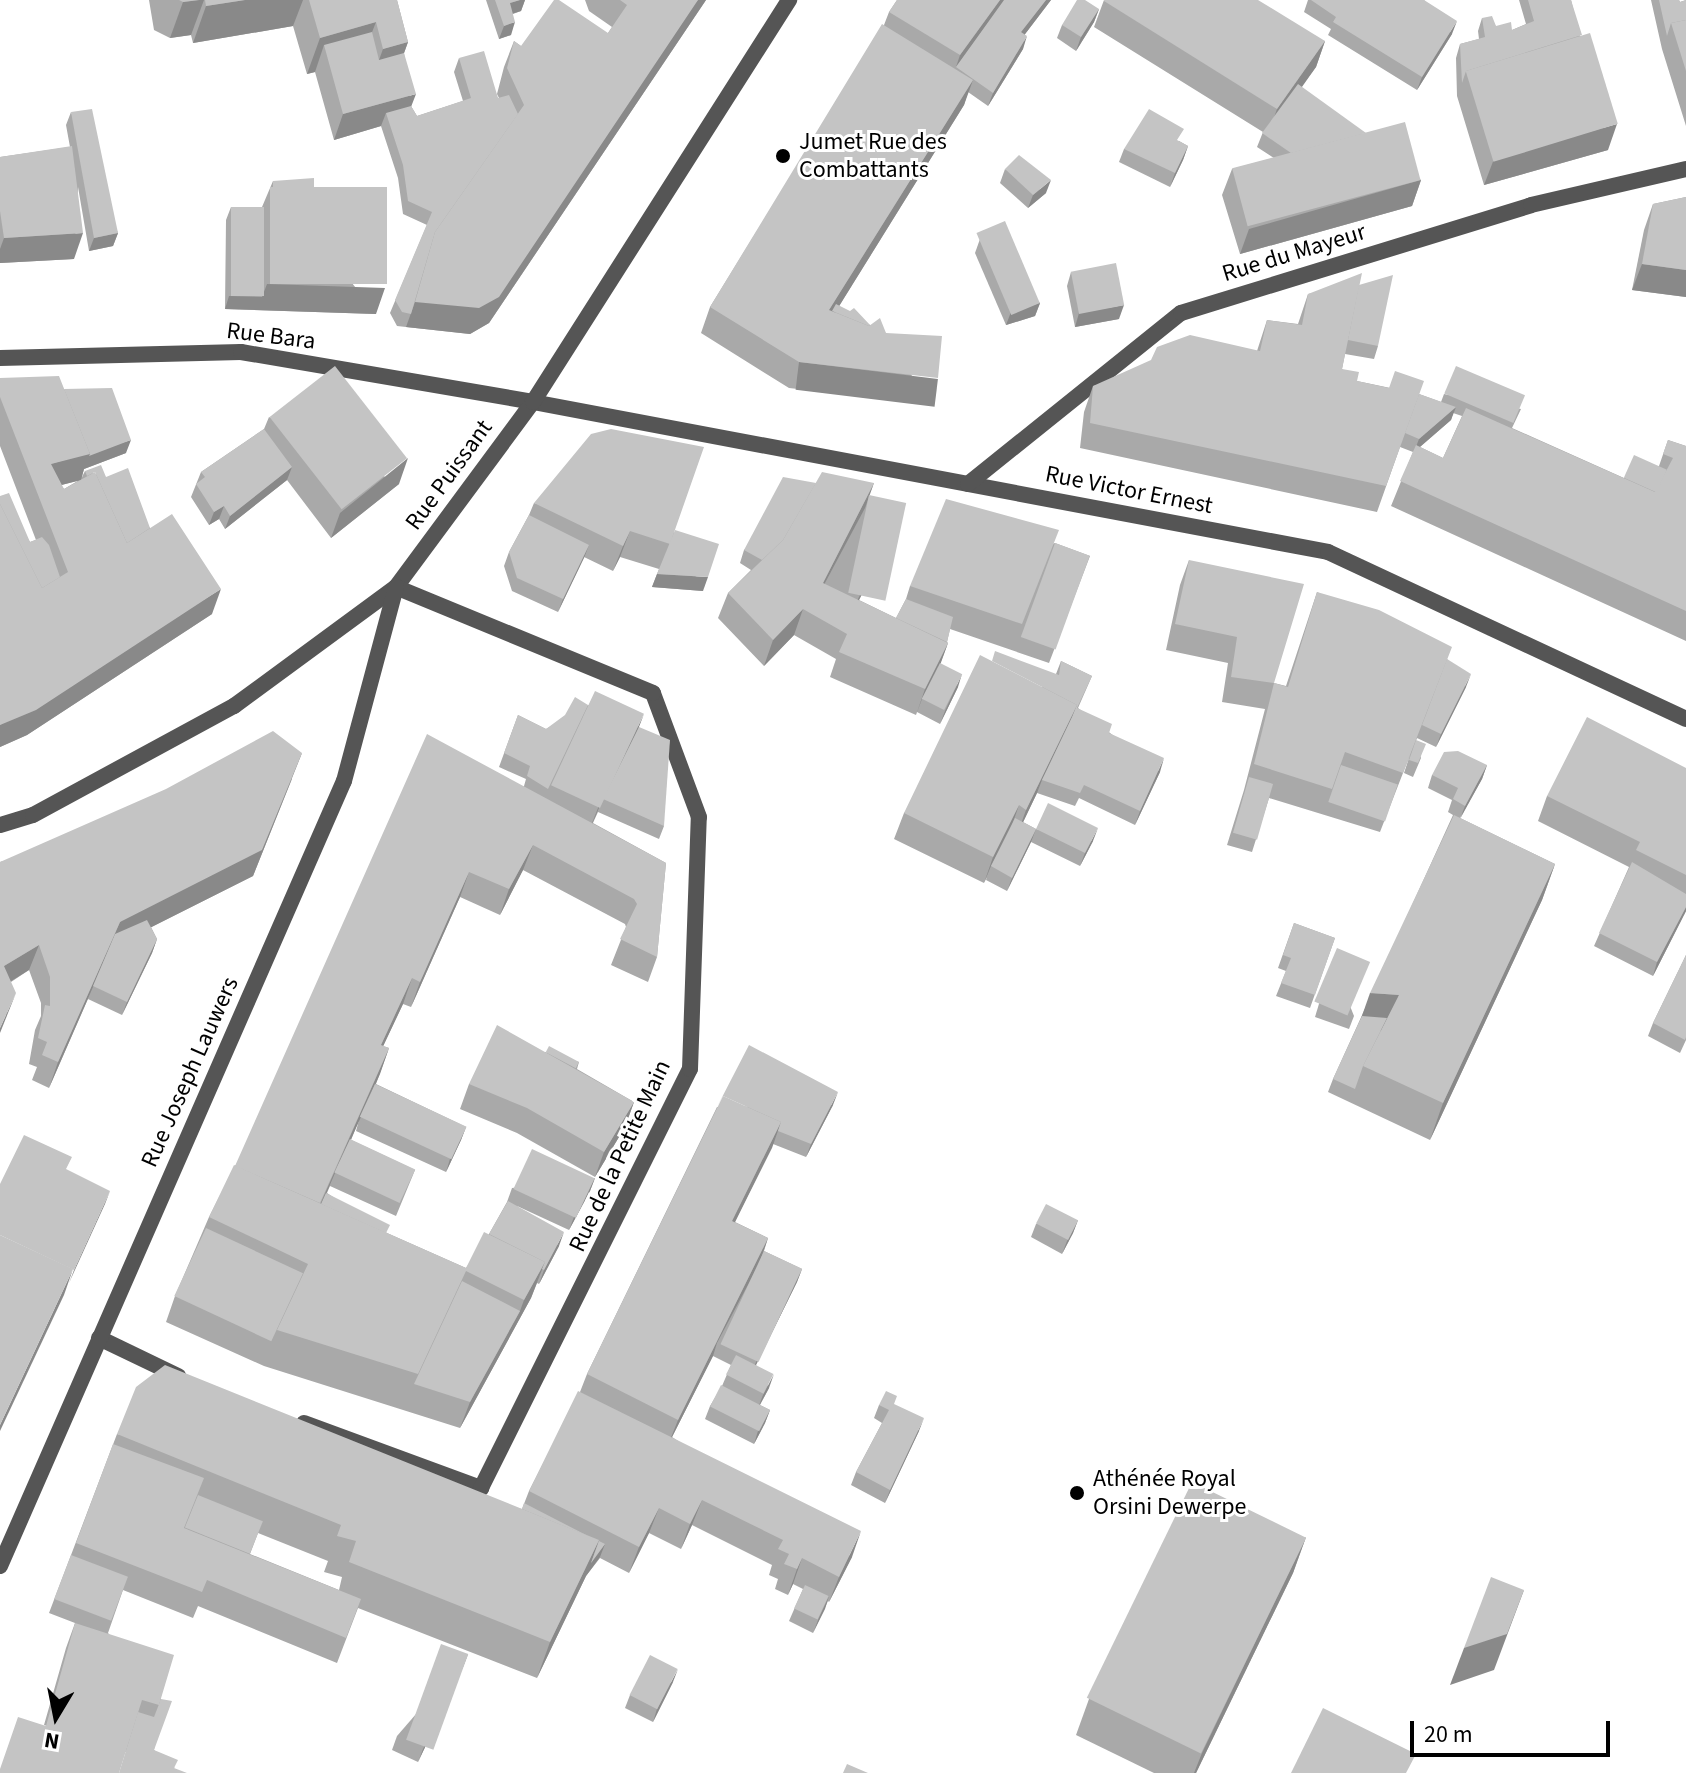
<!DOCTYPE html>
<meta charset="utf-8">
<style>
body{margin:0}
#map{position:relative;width:1686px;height:1773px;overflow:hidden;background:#fff;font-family:"Source Sans 3",sans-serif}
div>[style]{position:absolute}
.street>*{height:16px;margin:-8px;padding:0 8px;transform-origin:8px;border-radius:8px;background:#555}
.wall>*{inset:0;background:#a9a9a9}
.shaded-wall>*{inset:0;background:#898989;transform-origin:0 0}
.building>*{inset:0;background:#c4c4c4;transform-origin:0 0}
.dots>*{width:22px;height:22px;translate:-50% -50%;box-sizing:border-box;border:4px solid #fff;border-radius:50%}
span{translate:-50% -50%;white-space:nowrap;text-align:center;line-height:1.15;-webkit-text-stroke:6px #fff;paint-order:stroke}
.poi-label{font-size:24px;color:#000}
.left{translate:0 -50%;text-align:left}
.street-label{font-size:24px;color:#000}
.north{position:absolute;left:16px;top:1677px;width:80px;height:80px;-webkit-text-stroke:6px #fff;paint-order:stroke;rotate:190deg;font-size:22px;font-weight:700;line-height:32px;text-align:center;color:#000}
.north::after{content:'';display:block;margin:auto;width:28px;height:36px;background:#000;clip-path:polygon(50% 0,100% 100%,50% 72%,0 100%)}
.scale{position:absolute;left:1410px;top:1721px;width:200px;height:36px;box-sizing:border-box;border:4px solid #000;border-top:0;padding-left:10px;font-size:24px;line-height:28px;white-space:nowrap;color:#000;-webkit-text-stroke:6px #fff;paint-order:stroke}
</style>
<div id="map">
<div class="street">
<div style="left:0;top:358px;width:241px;rotate:-1.4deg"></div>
<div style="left:241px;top:352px;width:296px;rotate:9.7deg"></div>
<div style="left:533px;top:402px;width:809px;rotate:10.68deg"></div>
<div style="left:1328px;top:552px;width:395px;rotate:25deg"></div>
<div style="left:968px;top:484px;width:273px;rotate:-38.8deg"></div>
<div style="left:1181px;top:313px;width:366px;rotate:-17.1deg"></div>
<div style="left:1531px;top:205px;width:159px;rotate:-13.1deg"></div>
<div style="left:0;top:825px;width:34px;rotate:-17deg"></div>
<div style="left:33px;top:815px;width:229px;rotate:-28.5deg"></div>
<div style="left:234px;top:706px;width:201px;rotate:-36.3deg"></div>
<div style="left:396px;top:587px;width:230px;rotate:-53.5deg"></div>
<div style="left:533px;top:402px;width:477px;rotate:-57.5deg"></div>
<div style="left:99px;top:1338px;width:88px;rotate:25.7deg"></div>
<div style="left:304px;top:1423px;width:189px;rotate:20.2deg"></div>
<div style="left:481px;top:1488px;width:468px;rotate:-63.5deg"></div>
<div style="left:690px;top:1069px;width:252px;rotate:-88deg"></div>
<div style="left:699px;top:817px;width:132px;rotate:-110.4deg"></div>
<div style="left:653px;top:693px;width:278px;rotate:-157.6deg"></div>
<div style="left:0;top:1566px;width:857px;rotate:-66.34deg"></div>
<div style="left:344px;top:781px;width:201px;rotate:-75deg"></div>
</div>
<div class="wall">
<div style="clip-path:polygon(149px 0,397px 0,408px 42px,404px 53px,411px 106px,417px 116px,463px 101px,454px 72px,459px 58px,498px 98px,499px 98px,497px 94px,504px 67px,514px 41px,521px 46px,608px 33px,612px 27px,589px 11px,585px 0,706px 0,489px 323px,470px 334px,397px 326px,390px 313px,427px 225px,403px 214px,398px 178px,381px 126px,334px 140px,315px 72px,307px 74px,293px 26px,193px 43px,191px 35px,170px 38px,154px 30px)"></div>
<div style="clip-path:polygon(486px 0,525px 0,521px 11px,513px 14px,511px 35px,499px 39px)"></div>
<div style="clip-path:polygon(897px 0,1051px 0,1025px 34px,1023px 49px,988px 106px,968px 92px,964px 105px,839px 306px,870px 325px,886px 333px,929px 404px,789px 388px,701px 333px,710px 307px,884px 25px,889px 12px)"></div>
<div style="clip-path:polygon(1104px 0,1325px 41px,1316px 67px,1301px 87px,1421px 180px,1412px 206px,1240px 254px,1222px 195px,1232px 169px,1274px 158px,1257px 147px,1263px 132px,1094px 27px)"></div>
<div style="clip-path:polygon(1308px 0,1424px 0,1452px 34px,1417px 90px,1328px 35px,1331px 29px,1304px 12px)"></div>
<div style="clip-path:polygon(1519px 0,1571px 0,1608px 150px,1484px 185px,1457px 96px,1456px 58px,1460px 44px,1479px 39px,1478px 31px,1482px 18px,1496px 26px,1512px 30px,1526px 24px)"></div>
<div style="clip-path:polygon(1651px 0,1679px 0,1680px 2px,1686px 0,1686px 126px,1662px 49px)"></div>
<div style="clip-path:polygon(1099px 9px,1094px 22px,1076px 51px,1057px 38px,1062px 25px)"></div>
<div style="clip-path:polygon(71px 112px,118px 233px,113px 246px,89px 251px,78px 187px,74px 259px,0 263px,0 157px,70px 147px,66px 125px)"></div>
<div style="clip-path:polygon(1179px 141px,1188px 146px,1183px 160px,1170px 187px,1119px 162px,1124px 149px)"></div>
<div style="clip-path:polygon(1005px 169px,1046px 193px,1028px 208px,1000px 183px)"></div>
<div style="clip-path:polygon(273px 181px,376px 314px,225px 309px,226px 220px,231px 207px,262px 207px)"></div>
<div style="clip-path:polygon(1686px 197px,1686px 297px,1632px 290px,1644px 230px,1653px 204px)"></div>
<div style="clip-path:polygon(980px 239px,1040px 303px,1035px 316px,1006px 325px,975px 253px)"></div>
<div style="clip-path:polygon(1071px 272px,1119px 319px,1075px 327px,1067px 286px)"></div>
<div style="clip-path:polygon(evenodd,1359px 285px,1378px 346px,1374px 359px,1345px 354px,1342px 369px,1357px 381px,1419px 394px,1441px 402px,1444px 394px,1521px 409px,1512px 428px,1624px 478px,1659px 466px,1668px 440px,1686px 446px,1686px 641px,1391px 506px,1413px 452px,1400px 447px,1377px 512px,1080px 448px,1084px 412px,1093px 386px,1257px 351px,1267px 320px,1298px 324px,1308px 294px,1359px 285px,1453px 413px,1462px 416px,1443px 458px,1420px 447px,1451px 420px,1453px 413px)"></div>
<div style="clip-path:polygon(0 378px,64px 389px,126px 453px,84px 469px,81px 480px,61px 485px,64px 489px,81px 479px,85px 471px,106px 477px,150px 528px,212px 614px,27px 735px,0 747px,0 496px,30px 542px,36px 540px,0 446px)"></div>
<div style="clip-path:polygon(269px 417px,399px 484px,331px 538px,287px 480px,225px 529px,219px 519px,209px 525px,191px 497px,201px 472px,264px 429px)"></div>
<div style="clip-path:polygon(816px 483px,874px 483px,869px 495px,901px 516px,859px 600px,896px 618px,906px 599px,910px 586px,1055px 543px,1090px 556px,1049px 663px,950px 629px,947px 642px,948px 643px,940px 664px,958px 687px,940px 724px,917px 712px,916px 715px,830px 677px,836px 659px,794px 635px,764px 666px,718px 618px,728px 593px,751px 570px,740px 563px,744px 550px)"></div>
<div style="clip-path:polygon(534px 503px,674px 533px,703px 591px,652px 587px,659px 569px,620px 557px,613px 571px,584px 557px,558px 612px,512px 591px,504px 566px,509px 552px,529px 515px)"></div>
<div style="clip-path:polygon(1189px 560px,1274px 683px,1286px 686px,1317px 592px,1447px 659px,1466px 687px,1436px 747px,1417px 738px,1420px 729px,1416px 741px,1421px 758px,1413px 777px,1404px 773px,1410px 755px,1380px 832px,1269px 798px,1252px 852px,1227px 845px,1244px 790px,1265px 709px,1222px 702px,1228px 663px,1166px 650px,1180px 585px)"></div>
<div style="clip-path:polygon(1061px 661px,1092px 676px,1078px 708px,1160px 772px,1135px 825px,1079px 798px,1075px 806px,1037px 793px,1023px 822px,1036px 829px,1093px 841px,1080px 866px,1031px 842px,1007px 891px,986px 880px,987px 877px,984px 883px,894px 839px,904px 813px,1056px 674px)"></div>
<div style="clip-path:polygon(588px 705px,639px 727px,664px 826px,659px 839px,598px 812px,593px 823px,666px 863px,657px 957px,648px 982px,611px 965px,626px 927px,625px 924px,523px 870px,500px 915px,460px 897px,411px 1007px,403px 1004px,383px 1046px,389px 1048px,376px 1084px,466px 1127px,461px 1140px,446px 1172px,356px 1131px,359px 1120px,351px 1140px,415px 1170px,396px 1216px,330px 1186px,327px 1193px,387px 1233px,466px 1268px,489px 1234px,507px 1202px,512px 1188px,595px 1178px,590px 1191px,569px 1230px,517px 1206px,559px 1246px,539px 1284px,537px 1283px,531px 1298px,460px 1428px,264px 1366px,166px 1322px,175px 1296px,209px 1217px,235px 1166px,524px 786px,526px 779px,499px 767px,518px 715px,546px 729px)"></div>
<div style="clip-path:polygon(1487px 765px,1482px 779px,1460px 818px,1555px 864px,1542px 900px,1430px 1140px,1328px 1092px,1333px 1079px,1453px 815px,1448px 812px,1452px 800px,1428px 788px,1432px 775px)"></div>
<div style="clip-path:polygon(1686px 768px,1686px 911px,1653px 976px,1594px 946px,1629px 867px,1538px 821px,1547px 796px)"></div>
<div style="clip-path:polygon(292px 779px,253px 876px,151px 927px,157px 939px,152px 953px,122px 1015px,88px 999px,91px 992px,49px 1088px,32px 1080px,37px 1067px,29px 1064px,35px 1030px,41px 1016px,41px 1003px,29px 970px,11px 982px,6px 1018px,0 862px)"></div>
<div style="clip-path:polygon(1294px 923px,1335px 938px,1310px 1008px,1276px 996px,1286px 971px,1278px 968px)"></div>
<div style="clip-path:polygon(1686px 955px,1686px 1040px,1680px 1053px,1648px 1036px,1653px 1023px)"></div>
<div style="clip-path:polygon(1332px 961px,1354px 1016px,1349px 1029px,1315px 1017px)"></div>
<div style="clip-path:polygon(545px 1052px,579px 1062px,577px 1069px,634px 1102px,625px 1127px,595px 1177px,517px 1133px,460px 1109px,469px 1084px)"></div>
<div style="clip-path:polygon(evenodd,833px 1105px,806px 1157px,773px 1144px,735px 1222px,768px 1238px,764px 1251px,802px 1269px,797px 1282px,756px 1365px,769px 1388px,760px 1405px,770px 1410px,765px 1423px,754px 1444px,705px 1419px,710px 1406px,722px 1386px,731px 1365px,713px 1356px,672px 1437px,852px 1557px,829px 1602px,828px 1601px,813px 1633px,789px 1621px,803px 1589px,793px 1584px,788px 1595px,775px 1589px,778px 1579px,769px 1575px,772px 1565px,692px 1525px,681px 1549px,649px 1533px,629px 1573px,600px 1558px,586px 1576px,537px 1678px,358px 1608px,337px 1663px,198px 1606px,193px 1618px,123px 1590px,108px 1633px,161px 1699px,154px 1750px,175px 1768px,44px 1725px,66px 1648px,75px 1623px,49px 1613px,117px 1434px,522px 1509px,529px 1491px,580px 1392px,587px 1374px,717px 1107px,833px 1105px,258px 1533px,328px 1561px,324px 1572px,342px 1577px,339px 1590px,250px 1554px,258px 1533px)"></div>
<div style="clip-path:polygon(1078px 1220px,1073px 1233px,1062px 1254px,1031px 1237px,1036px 1224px)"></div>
<div style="clip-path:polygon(879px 1405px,894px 1405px,919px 1431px,885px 1503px,851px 1485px,856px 1472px,882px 1423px,874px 1418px)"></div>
<div style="clip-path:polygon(1306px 1537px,1293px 1573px,1196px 1773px,1154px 1773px,1076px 1735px,1089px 1699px)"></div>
<div style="clip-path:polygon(468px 1654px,463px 1667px,418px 1762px,392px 1750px,397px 1736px)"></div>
<div style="clip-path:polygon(673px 1682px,653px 1722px,625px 1708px,630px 1695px)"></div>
</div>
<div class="shaded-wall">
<div style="clip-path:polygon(199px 0,204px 0,191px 35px,170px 38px,183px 2px)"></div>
<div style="clip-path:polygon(245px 0,303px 0,293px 26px,193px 43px,206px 6px)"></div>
<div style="clip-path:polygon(520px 0,525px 0,521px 11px,505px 16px,510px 3px)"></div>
<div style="clip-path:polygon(698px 0,706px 0,489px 323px,470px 334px,406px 327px,415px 302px)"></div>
<div style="clip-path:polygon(1000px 0,1005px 0,956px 67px,960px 55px)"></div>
<div style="clip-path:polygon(1046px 0,1051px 0,1016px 46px,1021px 32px)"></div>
<div style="clip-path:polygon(1099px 9px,1094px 22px,1076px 51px,1081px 37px)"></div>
<div style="clip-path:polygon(1457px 21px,1452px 34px,1417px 90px,1422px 77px)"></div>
<div style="clip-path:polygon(376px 22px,362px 58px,324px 45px,315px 72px,307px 74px,320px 38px)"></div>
<div style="clip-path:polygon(515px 22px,511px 35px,499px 39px,504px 26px)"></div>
<div style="clip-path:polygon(1027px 36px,1023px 49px,988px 106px,993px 93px)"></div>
<div style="clip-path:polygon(1325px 41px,1316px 67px,1268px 135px,1277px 109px)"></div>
<div style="clip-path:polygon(408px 42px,395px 78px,370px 85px,383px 49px)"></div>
<div style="clip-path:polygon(973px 80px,964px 105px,828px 324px,829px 310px)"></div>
<div style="clip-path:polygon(416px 94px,406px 120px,386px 113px,381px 126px,334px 140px,343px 114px)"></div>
<div style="clip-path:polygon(1617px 124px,1608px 150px,1484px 185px,1494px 159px)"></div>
<div style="clip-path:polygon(1188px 146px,1183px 160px,1170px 187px,1175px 173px)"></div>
<div style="clip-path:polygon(1051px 180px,1046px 193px,1028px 208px,1033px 195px)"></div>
<div style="clip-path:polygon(1421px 180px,1412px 206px,1240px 254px,1249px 229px)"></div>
<div style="clip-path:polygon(83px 233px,74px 259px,0 263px,0 249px,4px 238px)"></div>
<div style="clip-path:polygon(118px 233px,113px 246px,89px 251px,94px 238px)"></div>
<div style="clip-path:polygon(1642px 264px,1686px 270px,1686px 297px,1632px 290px)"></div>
<div style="clip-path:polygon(267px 284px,385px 288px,376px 314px,225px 309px,229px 296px,262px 297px)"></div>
<div style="clip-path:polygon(1040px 303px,1035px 316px,1006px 325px,1011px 312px)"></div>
<div style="clip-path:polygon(1124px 305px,1119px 319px,1075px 327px,1079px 313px)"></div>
<div style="left:799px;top:362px;width:140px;height:28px;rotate:7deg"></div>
<div style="clip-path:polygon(1456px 407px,1451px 420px,1414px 452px,1419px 439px)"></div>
<div style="clip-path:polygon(131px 440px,126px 453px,84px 469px,81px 480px,42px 490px,51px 464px)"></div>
<div style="clip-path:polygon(408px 458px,399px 484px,331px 538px,340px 513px)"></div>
<div style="clip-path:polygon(292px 467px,287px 480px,225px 529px,230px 516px)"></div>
<div style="clip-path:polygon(874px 483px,865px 508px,818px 596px,823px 583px)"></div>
<div style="clip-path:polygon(906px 503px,901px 516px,846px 626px,851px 613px)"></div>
<div style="clip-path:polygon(224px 506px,219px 519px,209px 525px,214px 512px)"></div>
<div style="clip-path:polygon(630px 531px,620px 557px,613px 571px,623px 546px)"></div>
<div style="clip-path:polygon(589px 545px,584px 558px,558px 612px,563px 599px)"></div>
<div style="clip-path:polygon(657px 574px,708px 577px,703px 591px,652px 587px)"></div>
<div style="clip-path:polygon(221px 589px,212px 614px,27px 735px,0 747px,0 725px)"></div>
<div style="clip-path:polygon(803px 609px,794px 635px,764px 666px,773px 640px)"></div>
<div style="clip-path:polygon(948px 643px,939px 668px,922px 699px,916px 715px,925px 689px)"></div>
<div style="clip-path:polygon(962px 674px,958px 687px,940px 724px,945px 711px)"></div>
<div style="clip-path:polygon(1471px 674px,1466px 687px,1436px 747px,1441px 734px)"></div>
<div style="clip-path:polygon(1077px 705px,1068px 730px,1042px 780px,1037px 793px,1017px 835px,1026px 810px)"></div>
<div style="clip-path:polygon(644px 714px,634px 740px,603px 799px,588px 833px,598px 808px)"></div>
<div style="clip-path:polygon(302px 753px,253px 876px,110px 948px,49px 1088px,58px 1062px,120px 922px)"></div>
<div style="clip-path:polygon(1164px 758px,1160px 772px,1135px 825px,1140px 811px)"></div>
<div style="clip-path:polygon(1487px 765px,1482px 779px,1460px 819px,1465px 806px)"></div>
<div style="clip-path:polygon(1019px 805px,1010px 831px,991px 866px,984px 883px,993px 857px)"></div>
<div style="clip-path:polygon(1098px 828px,1093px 841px,1080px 866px,1085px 853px)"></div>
<div style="clip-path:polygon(1036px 829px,1031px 842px,1007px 891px,1012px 878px)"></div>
<div style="clip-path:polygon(533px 845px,523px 870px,500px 915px,509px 889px)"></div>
<div style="clip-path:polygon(1555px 864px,1542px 900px,1430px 1140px,1443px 1103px)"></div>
<div style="clip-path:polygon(469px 872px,460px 897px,411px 1007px,420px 982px)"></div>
<div style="clip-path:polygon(1686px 907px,1686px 911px,1653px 976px,1657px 962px)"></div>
<div style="clip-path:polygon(157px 939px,152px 953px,122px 1015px,127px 1002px)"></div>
<div style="clip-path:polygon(39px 945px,29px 970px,0 988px,4px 966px)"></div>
<div style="clip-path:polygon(412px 978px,403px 1004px,372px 1070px,381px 1045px)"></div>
<div style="clip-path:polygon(16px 993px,0 1033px,0 1028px)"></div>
<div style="clip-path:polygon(1370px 993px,1399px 995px,1386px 1031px,1357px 1030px)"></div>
<div style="clip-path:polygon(389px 1048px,380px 1074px,336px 1173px,335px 1173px,312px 1227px,316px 1214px)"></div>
<div style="clip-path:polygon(838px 1092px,833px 1105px,806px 1157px,811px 1144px)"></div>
<div style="clip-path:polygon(634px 1102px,625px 1127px,595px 1177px,604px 1152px)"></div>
<div style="clip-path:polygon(781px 1122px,772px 1148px,723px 1246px,732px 1221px)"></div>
<div style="clip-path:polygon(466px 1127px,461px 1140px,446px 1172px,450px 1159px)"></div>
<div style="clip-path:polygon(595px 1178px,590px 1191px,569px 1230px,574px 1217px)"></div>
<div style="clip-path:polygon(110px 1191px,105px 1204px,69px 1283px,74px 1270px)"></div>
<div style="clip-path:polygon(1078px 1220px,1073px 1233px,1062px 1254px,1067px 1241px)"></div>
<div style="clip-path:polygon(564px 1232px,559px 1246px,539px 1284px,544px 1270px)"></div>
<div style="clip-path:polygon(768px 1238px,759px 1264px,717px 1343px,713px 1356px,668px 1445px,678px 1420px)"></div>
<div style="clip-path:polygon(545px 1262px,531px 1298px,460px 1428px,470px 1402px,520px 1311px,524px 1300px)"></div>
<div style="clip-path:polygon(73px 1269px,64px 1295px,0 1431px,0 1425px)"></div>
<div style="clip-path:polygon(802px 1269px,797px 1282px,751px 1375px,756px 1362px)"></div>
<div style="clip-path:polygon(774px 1374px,769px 1388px,758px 1408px,763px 1395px)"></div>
<div style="clip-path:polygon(770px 1410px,765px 1423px,754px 1444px,758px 1431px)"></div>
<div style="clip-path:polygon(924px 1418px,919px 1431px,885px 1503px,890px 1490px)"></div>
<div style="clip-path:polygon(702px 1500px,692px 1525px,681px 1549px,690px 1524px)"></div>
<div style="clip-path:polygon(659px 1508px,649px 1533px,629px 1573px,639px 1547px)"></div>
<div style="clip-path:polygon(861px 1531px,852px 1557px,829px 1602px,839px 1577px)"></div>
<div style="clip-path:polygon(1306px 1537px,1293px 1573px,1196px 1773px,1194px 1773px,1202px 1753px)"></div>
<div style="clip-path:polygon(599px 1540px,591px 1563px,605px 1544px,600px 1557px,586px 1576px,537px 1678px,550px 1642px)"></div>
<div style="clip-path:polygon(802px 1558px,793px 1584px,788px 1595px,797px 1569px)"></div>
<div style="clip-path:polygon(1524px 1590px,1494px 1670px,1450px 1685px,1464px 1648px)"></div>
<div style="clip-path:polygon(829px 1596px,825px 1609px,813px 1633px,818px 1620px)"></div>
<div style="clip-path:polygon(468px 1654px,463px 1667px,418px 1762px,423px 1749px)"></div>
<div style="clip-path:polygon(678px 1669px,673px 1682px,653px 1722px,657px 1709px)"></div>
</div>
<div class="building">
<div style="clip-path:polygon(179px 0,199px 0,183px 2px)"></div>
<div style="clip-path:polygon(205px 0,245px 0,206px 6px)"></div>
<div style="clip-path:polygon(309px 0,397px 0,408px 42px,383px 49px,376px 22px,320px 38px)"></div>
<div style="clip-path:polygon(495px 0,520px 0,510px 3px,515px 22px,504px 26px)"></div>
<div style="clip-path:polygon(554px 0,559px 0,608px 33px,627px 5px,620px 0,698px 0,499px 297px,479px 308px,415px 302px,435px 232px,524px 105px,507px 68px,514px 41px,521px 46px)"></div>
<div style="clip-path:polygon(897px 0,1000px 0,960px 55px,889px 12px)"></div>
<div style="clip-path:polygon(1004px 0,1046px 0,1021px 32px,1027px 36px,993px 93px,956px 67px)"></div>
<div style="clip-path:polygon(1077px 0,1085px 0,1099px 9px,1081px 37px,1062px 25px)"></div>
<div style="clip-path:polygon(1104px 0,1258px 0,1325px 41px,1277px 109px,1104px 1px)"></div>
<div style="clip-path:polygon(1311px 0,1424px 0,1457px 21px,1422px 77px,1333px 22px,1336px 17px)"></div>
<div style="clip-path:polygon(1528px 0,1571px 0,1582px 35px,1466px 71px,1462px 83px,1460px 44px,1485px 37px,1482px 18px,1492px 16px,1496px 26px,1511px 22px,1512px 30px,1534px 21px)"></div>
<div style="clip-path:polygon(1659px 0,1679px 0,1680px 2px,1686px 0,1686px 20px,1671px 23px,1667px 36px)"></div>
<div style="clip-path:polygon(1686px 20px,1686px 71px,1671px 23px)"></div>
<div style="clip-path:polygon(882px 24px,973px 80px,829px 310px,869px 326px,880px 318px,886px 333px,942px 336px,938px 378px,799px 362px,710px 307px)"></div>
<div style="clip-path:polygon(372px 32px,379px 60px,404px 53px,416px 94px,343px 114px,324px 45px)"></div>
<div style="left:1590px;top:33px;width:95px;height:130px;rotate:73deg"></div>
<div style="clip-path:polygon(484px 51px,498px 98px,509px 95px,518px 114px,435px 232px,411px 314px,402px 312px,395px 300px,432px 212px,408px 201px,403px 165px,386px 113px,411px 106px,417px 116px,471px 98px,459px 58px)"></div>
<div style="clip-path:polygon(1298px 84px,1366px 133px,1291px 153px,1262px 133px)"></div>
<div style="clip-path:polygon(92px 109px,118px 233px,94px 238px,71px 112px)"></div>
<div style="clip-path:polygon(1149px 109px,1184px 129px,1177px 140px,1188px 146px,1175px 173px,1124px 149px)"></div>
<div style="left:1405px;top:122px;width:60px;height:179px;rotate:75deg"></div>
<div style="clip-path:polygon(72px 146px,83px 233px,4px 238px,0 211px,0 157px)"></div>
<div style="clip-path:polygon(1019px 155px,1051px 180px,1033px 195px,1005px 169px)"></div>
<div style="clip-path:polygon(314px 178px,314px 187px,273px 187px,273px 181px)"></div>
<div style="left:270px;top:187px;width:117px;height:97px"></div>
<div style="clip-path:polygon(1686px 197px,1686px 270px,1642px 264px,1653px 204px)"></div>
<div style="left:231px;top:207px;width:33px;height:89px"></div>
<div style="left:1005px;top:221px;width:89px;height:31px;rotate:67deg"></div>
<div style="left:1116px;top:263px;width:43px;height:46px;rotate:79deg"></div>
<div style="clip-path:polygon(1362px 273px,1342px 369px,1359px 372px,1357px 381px,1389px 388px,1395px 371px,1424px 381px,1386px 486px,1090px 423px,1093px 386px,1151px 360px,1157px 347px,1190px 335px,1260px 351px,1267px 320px,1302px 325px,1308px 294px)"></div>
<div style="clip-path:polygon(1393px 275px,1378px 346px,1348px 340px,1359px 285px)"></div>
<div style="clip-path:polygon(836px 304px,850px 311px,854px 308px,870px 325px,869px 326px,832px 311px)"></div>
<div style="left:335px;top:366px;width:117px;height:83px;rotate:52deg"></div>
<div style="left:1456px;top:366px;width:75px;height:30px;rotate:23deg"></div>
<div style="clip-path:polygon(59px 376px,90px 454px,51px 464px,64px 489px,95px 472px,127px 543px,172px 514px,221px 589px,36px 710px,0 725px,0 504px,42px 588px,68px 572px,0 397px,0 378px)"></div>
<div style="clip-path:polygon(112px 388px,131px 440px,89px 456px,90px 454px,64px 389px)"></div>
<div style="clip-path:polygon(1419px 394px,1456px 407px,1419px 439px,1405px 433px)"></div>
<div style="clip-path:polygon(1466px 408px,1655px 492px,1673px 458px,1663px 454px,1668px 440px,1686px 446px,1686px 611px,1400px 481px,1416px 445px,1443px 458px)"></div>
<div style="clip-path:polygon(264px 429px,292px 467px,230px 516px,224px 506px,214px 512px,196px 484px,205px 477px,201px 472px)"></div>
<div style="clip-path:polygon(611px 429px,704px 447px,670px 544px,630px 531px,623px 546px,534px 503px,591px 434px)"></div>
<div style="left:1634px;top:455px;width:36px;height:25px;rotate:24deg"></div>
<div style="clip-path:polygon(101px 465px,106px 477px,128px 468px,150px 528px,127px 543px,95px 472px,87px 476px,85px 471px)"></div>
<div style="clip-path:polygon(822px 472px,874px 483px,823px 583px,948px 643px,925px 689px,839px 652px,847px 634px,803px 609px,773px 640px,728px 593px,783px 540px)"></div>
<div style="clip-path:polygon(783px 477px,816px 483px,783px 540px,762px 560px,744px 550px)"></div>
<div style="clip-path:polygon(9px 493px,30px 542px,42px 537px,49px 545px,60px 577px,42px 588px,0 504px,0 496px)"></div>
<div style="left:869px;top:495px;width:38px;height:100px;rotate:12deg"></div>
<div style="clip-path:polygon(946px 499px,1059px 530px,1022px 624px,910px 586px)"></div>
<div style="clip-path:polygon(529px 515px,589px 545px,563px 599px,517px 578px,509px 552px)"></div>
<div style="clip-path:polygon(675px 530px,719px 544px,708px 577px,657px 574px)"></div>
<div style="left:1055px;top:543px;width:37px;height:100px;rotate:20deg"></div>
<div style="clip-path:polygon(1189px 560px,1304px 584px,1274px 683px,1231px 677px,1237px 637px,1175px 624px)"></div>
<div style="clip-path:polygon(1317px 592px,1379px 610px,1452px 647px,1403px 773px,1345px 752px,1332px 789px,1254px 764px,1274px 683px,1288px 687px)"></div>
<div style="clip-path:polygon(906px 599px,953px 617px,947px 642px,896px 618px)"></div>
<div style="clip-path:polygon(995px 651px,1059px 675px,1061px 661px,1092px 676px,1077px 708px,1112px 724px,1109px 733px,1164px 758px,1140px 811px,1084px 785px,1080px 793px,1042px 780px,1072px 717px,1077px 705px,992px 661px)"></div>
<div style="clip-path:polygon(980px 655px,1077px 705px,1026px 810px,1019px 805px,993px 857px,904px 813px)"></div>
<div style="clip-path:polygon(1447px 659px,1471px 674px,1441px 734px,1422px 725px)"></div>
<div style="left:940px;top:663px;width:25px;height:40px;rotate:27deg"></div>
<div style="left:595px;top:691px;width:54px;height:104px;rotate:25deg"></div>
<div style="clip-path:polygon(575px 697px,588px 705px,548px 789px,527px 776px,530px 766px,504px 753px,518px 715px,546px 729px,565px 715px)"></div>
<div style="clip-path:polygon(1587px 717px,1686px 768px,1686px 875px,1636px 850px,1640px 842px,1547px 796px)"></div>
<div style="clip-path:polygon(639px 727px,670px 740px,664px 826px,603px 799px)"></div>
<div style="clip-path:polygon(273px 731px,302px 753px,262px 850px,120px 922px,58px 1062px,42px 1055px,47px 1042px,38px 1038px,45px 1005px,50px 1006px,50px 977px,39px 945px,4px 966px,16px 993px,0 1028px,0 862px,166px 789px)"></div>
<div style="clip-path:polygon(427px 734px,666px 863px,657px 957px,620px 939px,637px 904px,634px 899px,533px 845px,509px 889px,469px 872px,420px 982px,412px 978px,381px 1045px,389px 1048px,320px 1203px,235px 1166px)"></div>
<div style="clip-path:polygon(1416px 740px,1426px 744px,1418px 763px,1409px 760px)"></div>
<div style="clip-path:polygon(1458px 751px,1487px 765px,1465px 806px,1453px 799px,1458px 788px,1432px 775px,1444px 752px)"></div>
<div style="left:1341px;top:765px;width:60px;height:39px;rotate:19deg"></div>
<div style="left:1249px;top:777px;width:25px;height:58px;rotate:16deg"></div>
<div style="clip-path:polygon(1048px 803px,1098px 828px,1085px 853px,1036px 829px,1012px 878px,991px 866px,1015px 818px,1036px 829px)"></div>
<div style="clip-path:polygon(1454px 815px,1555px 864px,1443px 1103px,1363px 1066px,1399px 995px,1370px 993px)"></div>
<div style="clip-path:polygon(1632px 862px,1686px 894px,1686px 907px,1657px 962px,1599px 933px)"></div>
<div style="clip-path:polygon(147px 920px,157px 939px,127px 1002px,93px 986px,115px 934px)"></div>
<div style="clip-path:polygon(1294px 923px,1335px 938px,1315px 995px,1281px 983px,1291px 958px,1283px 955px)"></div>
<div style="left:1337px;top:948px;width:36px;height:58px;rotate:23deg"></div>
<div style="clip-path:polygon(1686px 955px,1686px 1037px,1685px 1040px,1653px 1023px)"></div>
<div style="clip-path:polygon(1362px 1016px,1387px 1018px,1363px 1066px,1355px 1089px,1333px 1079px)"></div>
<div style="clip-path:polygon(497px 1025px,634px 1102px,604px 1152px,527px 1108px,469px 1084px)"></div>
<div style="clip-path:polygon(749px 1045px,838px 1092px,811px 1144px,778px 1131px,781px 1122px,723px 1096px,717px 1107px)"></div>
<div style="left:549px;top:1046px;width:34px;height:7px;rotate:28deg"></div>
<div style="left:375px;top:1084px;width:101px;height:36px;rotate:25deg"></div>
<div style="clip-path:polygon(723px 1096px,781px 1122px,732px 1221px,768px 1238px,678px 1420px,587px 1374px)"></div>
<div style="clip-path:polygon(24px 1135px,72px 1157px,66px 1169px,110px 1191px,74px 1270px,0 1235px,0 1184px)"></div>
<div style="left:350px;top:1139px;width:72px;height:37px;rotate:25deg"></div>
<div style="left:532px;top:1149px;width:69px;height:44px;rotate:25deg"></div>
<div style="clip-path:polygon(234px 1165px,466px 1268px,484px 1232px,545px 1262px,524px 1300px,466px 1271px,418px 1374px,277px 1330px,308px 1264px,209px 1217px)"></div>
<div style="clip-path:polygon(326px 1193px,390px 1225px,386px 1233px,321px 1204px)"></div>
<div style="clip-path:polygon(508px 1201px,564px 1232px,544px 1270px,542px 1269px,545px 1262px,489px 1234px)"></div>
<div style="left:1046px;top:1204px;width:36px;height:22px;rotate:27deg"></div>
<div style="left:206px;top:1228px;width:107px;height:75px;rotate:25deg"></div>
<div style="clip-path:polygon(0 1235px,73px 1269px,0 1425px)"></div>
<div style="left:764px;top:1251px;width:42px;height:103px;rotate:25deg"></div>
<div style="clip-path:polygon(462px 1281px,520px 1311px,470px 1402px,414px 1384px)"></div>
<div style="left:736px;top:1355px;width:42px;height:22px;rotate:27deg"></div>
<div style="clip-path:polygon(165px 1365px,599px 1540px,550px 1642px,349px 1562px,356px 1541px,337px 1536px,341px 1525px,117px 1434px,136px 1387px)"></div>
<div style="left:721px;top:1385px;width:55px;height:24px;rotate:27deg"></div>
<div style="clip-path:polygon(578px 1391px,861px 1531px,839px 1577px,802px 1558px,797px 1569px,784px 1564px,789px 1554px,778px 1549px,783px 1540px,702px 1500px,690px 1524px,659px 1508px,639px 1547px,529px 1491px)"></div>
<div style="clip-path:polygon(886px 1391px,897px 1396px,894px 1404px,924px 1418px,890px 1490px,856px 1472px,889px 1410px,879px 1405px)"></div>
<div style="clip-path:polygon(113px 1444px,204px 1478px,184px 1528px,361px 1599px,346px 1638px,207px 1580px,202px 1592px,76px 1543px)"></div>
<div style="left:1192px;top:1482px;width:127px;height:240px;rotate:26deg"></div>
<div style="left:198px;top:1495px;width:70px;height:35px;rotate:22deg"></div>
<div style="clip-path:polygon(524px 1503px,588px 1536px,522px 1509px)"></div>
<div style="clip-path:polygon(599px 1541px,605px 1544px,591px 1563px)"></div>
<div style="left:71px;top:1555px;width:61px;height:47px;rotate:21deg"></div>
<div style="clip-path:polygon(1491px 1577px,1524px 1590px,1507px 1634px,1464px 1648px)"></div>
<div style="left:805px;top:1585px;width:26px;height:26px;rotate:25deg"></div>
<div style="clip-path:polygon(75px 1623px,174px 1655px,159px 1705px,142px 1700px,119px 1773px,0 1773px,0 1769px,18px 1717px,46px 1726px)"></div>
<div style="left:441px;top:1644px;width:29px;height:102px;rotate:20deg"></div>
<div style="left:650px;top:1655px;width:31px;height:45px;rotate:27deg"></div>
<div style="clip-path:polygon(161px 1699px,172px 1701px,154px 1750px,178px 1760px,174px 1768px,187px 1773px,119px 1773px,138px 1712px,154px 1717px)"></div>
<div style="clip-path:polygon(1323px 1708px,1416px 1754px,1406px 1773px,1291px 1773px)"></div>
<div style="clip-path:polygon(847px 1764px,868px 1773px,843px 1773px)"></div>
</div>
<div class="dots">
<div style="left:783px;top:156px;background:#000"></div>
<div style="left:1077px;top:1493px;background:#000"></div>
</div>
<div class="poi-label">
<span class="left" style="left:799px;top:156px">Jumet Rue des<br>Combattants</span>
<span class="left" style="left:1093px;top:1493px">Athénée Royal<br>Orsini Dewerpe</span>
</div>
<div class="street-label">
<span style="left:1294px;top:253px;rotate:-17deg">Rue du Mayeur</span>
<span style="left:271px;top:336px;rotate:7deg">Rue Bara</span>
<span style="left:449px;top:475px;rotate:-54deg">Rue Puissant</span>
<span style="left:1129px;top:490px;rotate:11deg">Rue Victor Ernest</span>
<span style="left:190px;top:1072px;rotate:-66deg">Rue Joseph Lauwers</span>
<span style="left:620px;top:1156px;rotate:-65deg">Rue de la Petite Main</span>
</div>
<div class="north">N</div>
<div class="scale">20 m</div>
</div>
